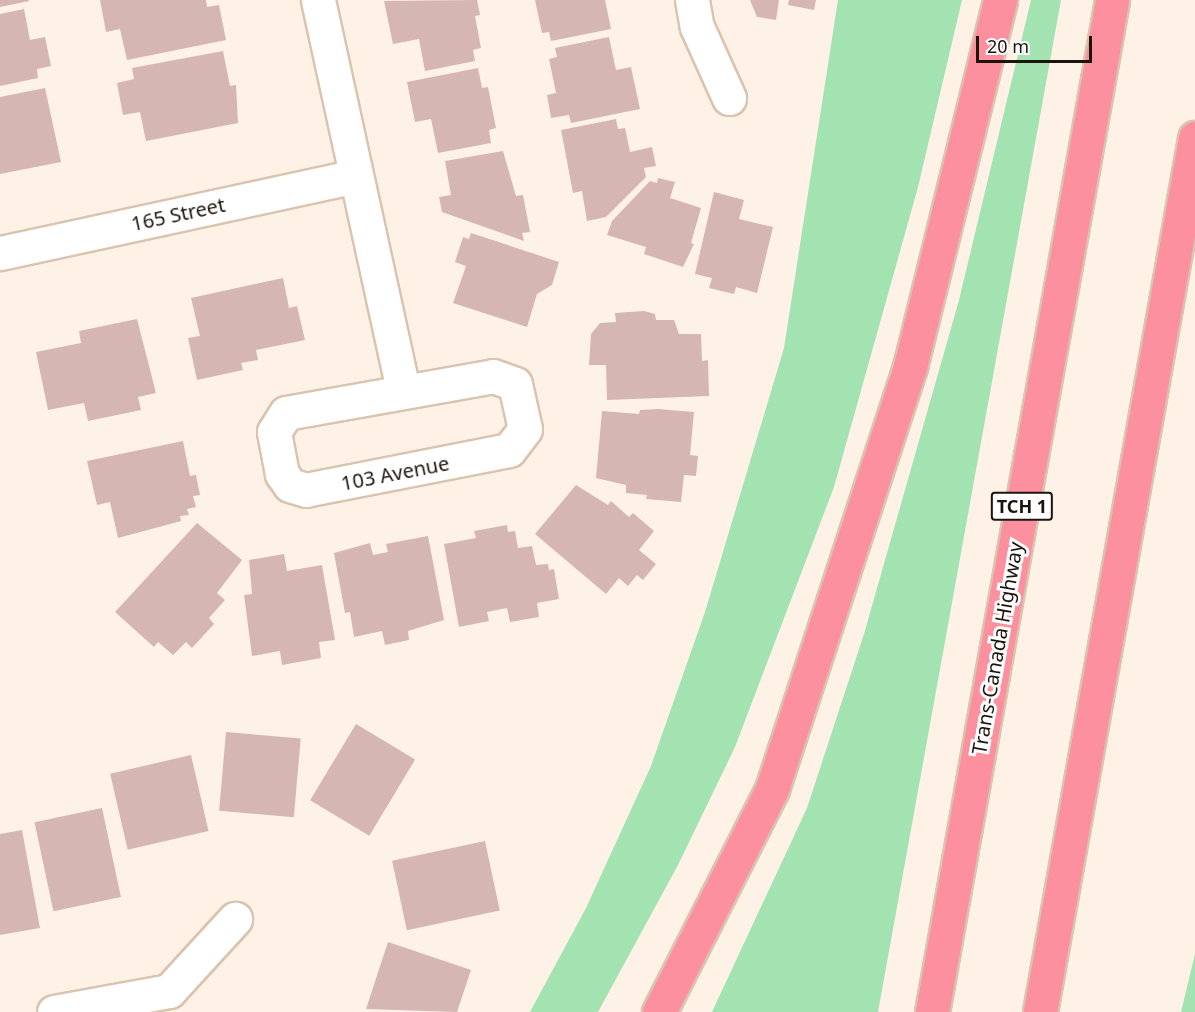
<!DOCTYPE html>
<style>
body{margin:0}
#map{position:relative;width:1195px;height:1012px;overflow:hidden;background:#fef1e5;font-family:"Noto Sans",sans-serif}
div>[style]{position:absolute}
.green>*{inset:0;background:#a3e3b1}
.building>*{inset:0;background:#d5b6b2;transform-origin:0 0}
.roads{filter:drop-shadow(2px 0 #dac4b0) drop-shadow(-2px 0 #dac4b0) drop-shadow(0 2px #dac4b0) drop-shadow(0 -2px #dac4b0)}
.minor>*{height:33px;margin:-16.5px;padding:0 16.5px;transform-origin:16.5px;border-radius:16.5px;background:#fff}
.highway>*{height:33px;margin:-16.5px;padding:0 16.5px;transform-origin:16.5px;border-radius:16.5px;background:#fc909e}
span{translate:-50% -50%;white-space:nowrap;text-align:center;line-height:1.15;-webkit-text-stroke:6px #fff;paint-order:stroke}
.shield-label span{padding:2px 4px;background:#fff;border:2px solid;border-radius:4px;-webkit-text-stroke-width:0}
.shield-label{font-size:18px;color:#1c140d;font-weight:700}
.street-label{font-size:20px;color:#1c140d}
.scale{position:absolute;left:976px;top:36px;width:116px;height:27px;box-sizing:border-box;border:3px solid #1c140d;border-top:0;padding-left:8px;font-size:18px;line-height:21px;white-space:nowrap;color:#1c140d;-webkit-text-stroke:4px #fff;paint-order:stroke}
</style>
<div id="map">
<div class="green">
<div style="clip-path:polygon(838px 0,962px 0,918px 187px,834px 487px,735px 747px,678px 865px,598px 1012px,530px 1012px,586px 908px,651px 766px,705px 612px,784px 348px)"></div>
<div style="clip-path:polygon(1031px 0,1061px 0,878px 1012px,712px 1012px,807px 808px,864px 634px,959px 300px)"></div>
<div style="clip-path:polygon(1195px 954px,1195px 1012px,1181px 1012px)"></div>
</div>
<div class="building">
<div style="clip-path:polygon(0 0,29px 0,29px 1px,0 7px)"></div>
<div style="clip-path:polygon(100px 0,206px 0,207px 7px,219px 5px,226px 40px,127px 60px,120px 29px,106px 32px)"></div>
<div style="clip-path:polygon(477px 0,480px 15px,475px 16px,481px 48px,473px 50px,475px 61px,425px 71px,419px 39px,393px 44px,384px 1px)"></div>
<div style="clip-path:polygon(535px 0,605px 0,611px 29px,551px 41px,549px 32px,542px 33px)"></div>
<div style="clip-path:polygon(750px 0,779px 0,776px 20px,757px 17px)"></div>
<div style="clip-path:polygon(789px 0,816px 0,814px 10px,788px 5px)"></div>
<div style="clip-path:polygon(24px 9px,30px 40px,45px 37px,51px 66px,37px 69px,38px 78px,0 86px,0 14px)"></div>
<div style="clip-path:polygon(609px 37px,616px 70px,631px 67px,640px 109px,571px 123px,569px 115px,551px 118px,547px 95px,556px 93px,549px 59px,557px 57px,555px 48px)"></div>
<div style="clip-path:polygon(223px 51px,230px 86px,236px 85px,238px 123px,146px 141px,140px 112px,123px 115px,117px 83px,134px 79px,132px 68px)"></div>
<div style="clip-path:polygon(478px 68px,482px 88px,488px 87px,496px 128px,489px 130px,491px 143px,438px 153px,431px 119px,415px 122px,407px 82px)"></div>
<div style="clip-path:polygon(45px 88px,61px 162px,0 174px,0 97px)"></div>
<div style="clip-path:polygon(616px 119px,618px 129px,625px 128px,630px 152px,652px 147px,656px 166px,644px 168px,646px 177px,606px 217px,587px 221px,582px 191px,573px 193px,561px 130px)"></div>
<div style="clip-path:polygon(503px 151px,516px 196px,523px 195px,530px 232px,522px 233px,524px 241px,442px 212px,439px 197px,451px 195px,445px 161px)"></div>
<div style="clip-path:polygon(658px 178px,675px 182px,670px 198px,701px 208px,691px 243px,694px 244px,683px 267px,644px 254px,646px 247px,607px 235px,612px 221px,650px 181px,657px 183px)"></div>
<div style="clip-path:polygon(714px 192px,744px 200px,739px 219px,773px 227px,757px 293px,736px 287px,734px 294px,709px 288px,712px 278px,695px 274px)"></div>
<div style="clip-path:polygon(471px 233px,559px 262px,552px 285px,537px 294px,527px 327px,453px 303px,466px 266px,455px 262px,463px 237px,469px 239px)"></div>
<div style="clip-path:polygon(283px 278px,289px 308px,297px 306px,305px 340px,256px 350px,258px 360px,241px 363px,243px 370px,197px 380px,188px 338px,200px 336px,191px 298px)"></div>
<div style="clip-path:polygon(644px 311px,655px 314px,656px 320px,674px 320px,679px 334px,701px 334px,702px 361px,708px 360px,709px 396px,607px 400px,606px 365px,589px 365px,591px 334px,600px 323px,616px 322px,615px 313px)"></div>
<div style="clip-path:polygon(137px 319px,156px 393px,138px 397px,141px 410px,88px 421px,84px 403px,48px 410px,36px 352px,81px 343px,79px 331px)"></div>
<div style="clip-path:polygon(658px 409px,694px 412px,690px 455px,698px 456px,696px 476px,684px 475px,681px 502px,646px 499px,647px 495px,626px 493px,626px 485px,596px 478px,602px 411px,639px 414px,640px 410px)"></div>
<div style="clip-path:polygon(183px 441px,190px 476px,196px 475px,200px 495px,193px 496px,196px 507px,187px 509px,189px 515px,180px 516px,181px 521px,118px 538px,110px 502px,97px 505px,87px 461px)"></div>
<div style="clip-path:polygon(576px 485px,608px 505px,611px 501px,629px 517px,633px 513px,654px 531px,639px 550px,656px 564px,643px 580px,637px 575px,628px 586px,619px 578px,606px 594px,535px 534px)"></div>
<div style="clip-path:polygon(197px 523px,242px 560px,217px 593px,225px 600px,209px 618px,214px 624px,192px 648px,186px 642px,173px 655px,158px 642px,154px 647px,115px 612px)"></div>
<div style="clip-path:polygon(507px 525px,508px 532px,515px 531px,518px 548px,532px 546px,536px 565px,548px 564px,549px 570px,554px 569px,559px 599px,537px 603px,539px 617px,510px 622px,507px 608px,487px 612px,489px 621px,459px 627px,444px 544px,476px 538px,474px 531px)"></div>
<div style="clip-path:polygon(428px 536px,444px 620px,408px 631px,409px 640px,385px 645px,382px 631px,354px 637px,350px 612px,345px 613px,334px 553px,370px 543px,373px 555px,388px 552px,386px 544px)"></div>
<div style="clip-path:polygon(284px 554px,287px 571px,322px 565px,335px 640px,319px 642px,321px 658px,282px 665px,280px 651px,252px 656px,244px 595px,252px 594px,249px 560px)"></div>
<div style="left:356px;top:724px;width:69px;height:89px;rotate:31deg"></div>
<div style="left:226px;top:732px;width:75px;height:79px;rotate:5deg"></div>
<div style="left:191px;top:755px;width:78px;height:83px;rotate:77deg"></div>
<div style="left:102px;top:808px;width:91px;height:69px;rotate:78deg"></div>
<div style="clip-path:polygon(22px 830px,40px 928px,0 935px,0 834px)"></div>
<div style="left:485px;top:841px;width:71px;height:95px;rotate:78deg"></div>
<div style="clip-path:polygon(388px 942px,471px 970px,457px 1012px,366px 1009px)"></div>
</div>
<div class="roads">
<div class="minor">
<div style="left:318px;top:0;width:400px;rotate:77.7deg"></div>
<div style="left:692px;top:0;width:27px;rotate:80deg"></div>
<div style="left:697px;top:27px;width:78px;rotate:65.7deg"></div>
<div style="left:0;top:253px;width:364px;rotate:-12.2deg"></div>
<div style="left:493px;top:376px;width:23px;rotate:20deg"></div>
<div style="left:515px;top:384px;width:46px;rotate:77.5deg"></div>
<div style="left:525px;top:429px;width:26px;rotate:127deg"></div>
<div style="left:509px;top:450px;width:207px;rotate:168.9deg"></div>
<div style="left:306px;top:490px;width:17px;rotate:-163deg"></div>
<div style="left:290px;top:485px;width:14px;rotate:-126deg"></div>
<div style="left:282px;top:474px;width:43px;rotate:-100.8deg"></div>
<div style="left:274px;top:432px;width:22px;rotate:-58deg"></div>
<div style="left:286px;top:413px;width:210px;rotate:-10.1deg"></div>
<div style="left:54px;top:1012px;width:117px;rotate:-10.3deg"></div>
<div style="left:169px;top:991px;width:98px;rotate:-47.5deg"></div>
</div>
<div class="highway">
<div style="left:659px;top:1012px;width:250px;rotate:-63.1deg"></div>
<div style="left:772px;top:789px;width:444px;rotate:-71.9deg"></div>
<div style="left:910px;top:367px;width:378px;rotate:-76.2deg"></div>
<div style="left:932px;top:1012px;width:1028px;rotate:-79.91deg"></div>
<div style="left:1040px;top:1012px;width:888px;rotate:-79.94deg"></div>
</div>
</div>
<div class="shield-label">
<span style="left:1022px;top:506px">TCH 1</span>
</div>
<div class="street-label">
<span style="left:178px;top:214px;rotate:-12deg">165 Street</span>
<span style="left:395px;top:473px;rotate:-11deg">103 Avenue</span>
<span style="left:997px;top:648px;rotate:-80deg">Trans-Canada Highway</span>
</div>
<div class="scale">20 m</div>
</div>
